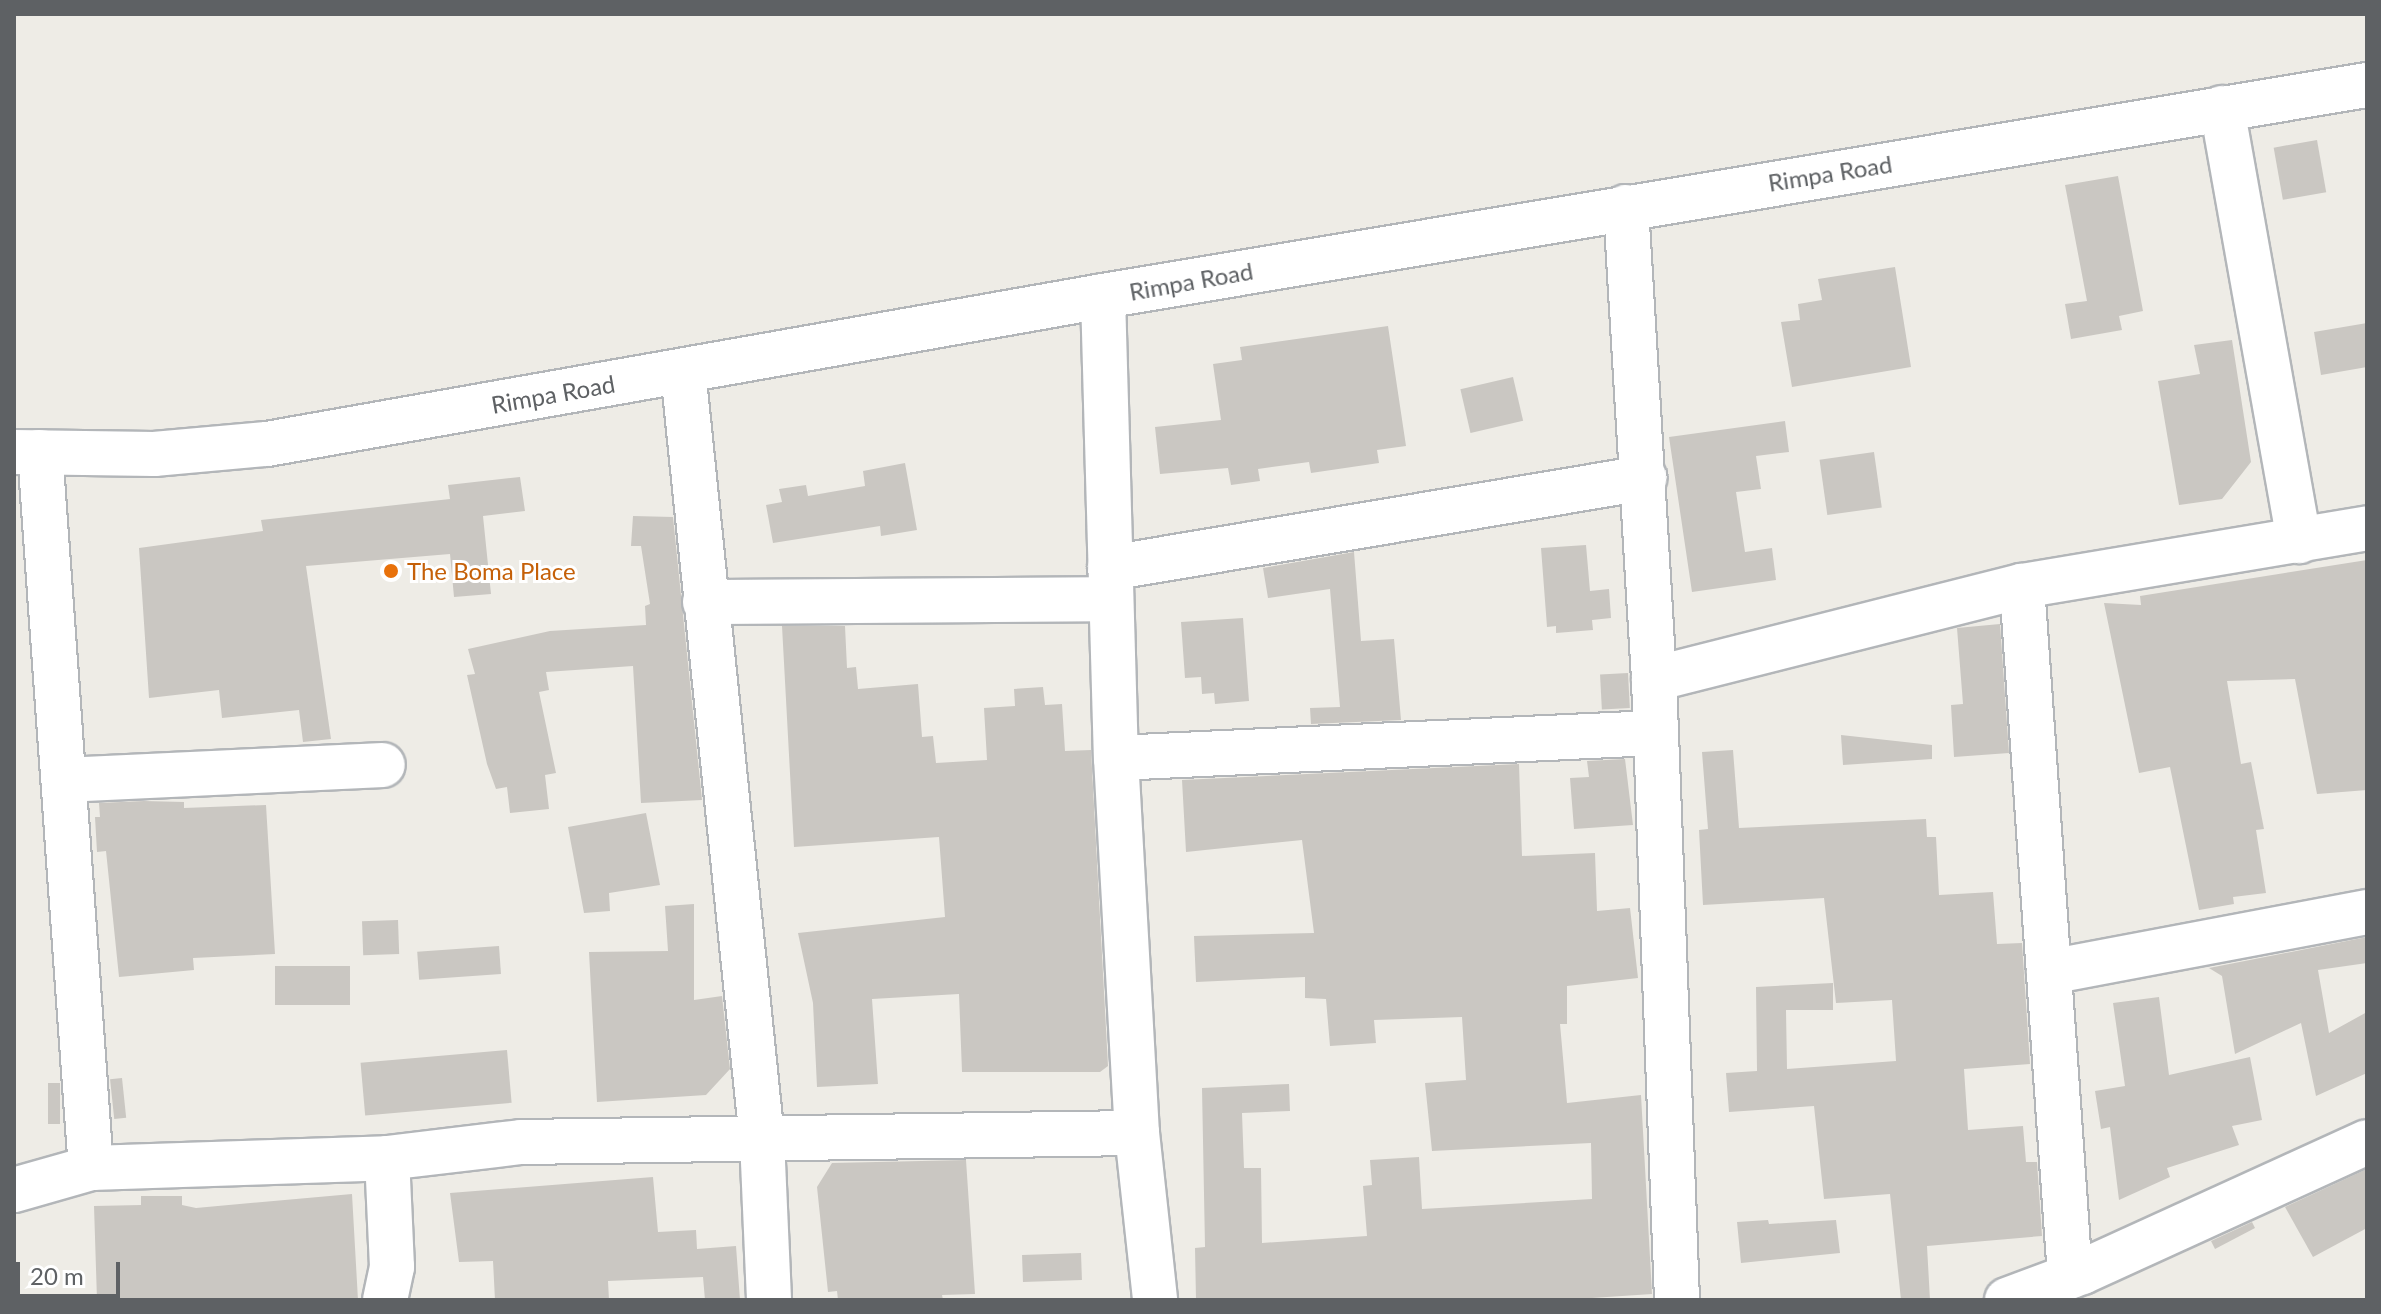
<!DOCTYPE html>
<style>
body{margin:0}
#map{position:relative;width:2381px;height:1314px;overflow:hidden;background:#eeece6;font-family:Lato,sans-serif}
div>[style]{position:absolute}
.building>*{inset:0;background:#cac7c2;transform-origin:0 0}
.roads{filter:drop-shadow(2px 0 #b3b6b9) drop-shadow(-2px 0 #b3b6b9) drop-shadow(0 2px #b3b6b9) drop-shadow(0 -2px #b3b6b9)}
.minor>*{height:44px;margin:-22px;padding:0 22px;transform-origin:22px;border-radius:22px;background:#fff}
.dots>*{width:22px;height:22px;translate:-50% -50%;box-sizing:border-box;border:4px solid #fff;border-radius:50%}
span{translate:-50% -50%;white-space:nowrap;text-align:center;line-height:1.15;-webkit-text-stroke:6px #fff;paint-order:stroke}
.street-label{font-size:24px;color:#5e6164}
.food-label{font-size:24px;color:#c56008}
.left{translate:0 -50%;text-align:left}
.frame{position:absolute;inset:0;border:16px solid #5e6164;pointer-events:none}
.scale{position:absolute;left:16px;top:1262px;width:104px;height:36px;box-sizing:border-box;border:4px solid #5e6164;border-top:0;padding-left:10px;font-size:24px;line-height:28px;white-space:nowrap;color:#5e6164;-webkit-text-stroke:6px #fff;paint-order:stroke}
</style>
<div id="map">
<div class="building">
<div style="left:2317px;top:140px;width:53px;height:44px;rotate:80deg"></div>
<div style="clip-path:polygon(2118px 176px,2143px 311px,2119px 316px,2122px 330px,2071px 339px,2065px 304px,2087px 301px,2065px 185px)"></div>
<div style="clip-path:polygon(1895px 267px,1911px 367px,1792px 387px,1781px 322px,1800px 320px,1798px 304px,1822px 300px,1818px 279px)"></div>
<div style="clip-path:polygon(2367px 323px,2367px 367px,2321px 375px,2314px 332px)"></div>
<div style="clip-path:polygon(1388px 326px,1406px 446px,1377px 450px,1379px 463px,1311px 473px,1309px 462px,1258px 469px,1260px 481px,1231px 485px,1228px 468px,1160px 474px,1155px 427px,1221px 420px,1213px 364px,1242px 360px,1240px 347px)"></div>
<div style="clip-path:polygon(2232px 340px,2251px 462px,2222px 499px,2179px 505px,2158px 381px,2200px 374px,2194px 345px)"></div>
<div style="left:1513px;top:377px;width:45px;height:54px;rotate:77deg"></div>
<div style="clip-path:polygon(1785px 421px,1789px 452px,1756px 456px,1761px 489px,1736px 492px,1745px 552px,1772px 548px,1776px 580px,1692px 592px,1669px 437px)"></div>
<div style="left:1874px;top:452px;width:56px;height:55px;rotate:82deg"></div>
<div style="clip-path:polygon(905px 463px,917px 530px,881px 536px,880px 526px,773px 543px,766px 505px,782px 502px,779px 489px,806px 485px,808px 496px,865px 486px,863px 471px)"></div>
<div style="clip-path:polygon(520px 477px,525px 511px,483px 516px,491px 594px,454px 597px,450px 554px,306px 566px,331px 739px,303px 742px,299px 710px,222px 718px,219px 690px,149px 698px,139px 548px,263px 531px,261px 520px,450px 499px,448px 485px)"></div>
<div style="clip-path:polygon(633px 516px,673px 517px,702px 800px,641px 803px,633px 666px,546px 672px,549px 690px,539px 692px,556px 773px,545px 775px,549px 809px,510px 813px,507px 787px,496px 789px,487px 764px,467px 675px,475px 674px,468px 649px,550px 631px,646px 625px,645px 606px,650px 604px,641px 546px,631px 546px)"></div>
<div style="clip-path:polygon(1586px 545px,1590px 591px,1609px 589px,1611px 618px,1592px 620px,1593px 630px,1556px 633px,1556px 626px,1547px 627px,1541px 548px)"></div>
<div style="clip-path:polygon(1354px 552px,1361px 641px,1394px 639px,1401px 720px,1311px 724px,1310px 708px,1340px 707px,1330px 589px,1268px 598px,1263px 568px)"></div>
<div style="clip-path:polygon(2367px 560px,2367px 790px,2317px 794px,2295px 679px,2227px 681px,2241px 764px,2251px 762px,2264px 829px,2256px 830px,2266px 893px,2233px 897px,2234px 904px,2199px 910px,2170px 767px,2139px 773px,2104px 603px,2141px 605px,2140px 596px)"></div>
<div style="clip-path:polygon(1243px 618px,1249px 701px,1215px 704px,1214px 693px,1202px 694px,1201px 677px,1185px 678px,1181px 622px)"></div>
<div style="clip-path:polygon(2000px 624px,2009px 753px,1954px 757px,1951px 705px,1963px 704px,1957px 628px)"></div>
<div style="clip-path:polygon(782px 626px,845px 626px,847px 668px,856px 667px,858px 689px,918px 684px,922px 737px,933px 736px,936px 763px,987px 760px,984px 708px,1015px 706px,1014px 689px,1043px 687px,1045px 705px,1062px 704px,1065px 751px,1091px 750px,1108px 1066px,1100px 1072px,962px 1072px,959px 994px,872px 999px,878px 1084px,817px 1087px,813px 1003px,798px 933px,945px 917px,939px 837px,794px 847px)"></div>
<div style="left:1628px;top:673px;width:35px;height:28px;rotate:87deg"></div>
<div style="clip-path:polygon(1841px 735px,1932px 745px,1932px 759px,1843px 765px)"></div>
<div style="clip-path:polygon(1733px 750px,1739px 828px,1926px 819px,1927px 837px,1936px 837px,1939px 895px,1993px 892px,1997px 944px,2022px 943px,2030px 1064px,1964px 1069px,1968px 1130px,2023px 1126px,2026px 1162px,2037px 1162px,2042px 1236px,1927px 1246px,1930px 1300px,1901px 1300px,1890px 1194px,1824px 1199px,1814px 1106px,1729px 1112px,1726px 1073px,1757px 1071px,1756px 987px,1833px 983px,1833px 1010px,1786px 1010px,1787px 1069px,1896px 1061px,1892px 1000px,1836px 1003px,1824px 898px,1703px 905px,1699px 830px,1708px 829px,1702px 752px)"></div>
<div style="clip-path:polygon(1625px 759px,1633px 825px,1574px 829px,1570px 778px,1589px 777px,1587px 761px)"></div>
<div style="clip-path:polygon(1519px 764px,1522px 856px,1595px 853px,1597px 911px,1630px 908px,1638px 978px,1567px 986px,1567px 1024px,1560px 1024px,1567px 1103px,1641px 1095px,1652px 1294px,1562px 1300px,1196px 1300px,1195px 1248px,1205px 1247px,1202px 1088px,1289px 1084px,1290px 1111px,1242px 1113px,1244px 1168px,1261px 1168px,1262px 1243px,1367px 1236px,1363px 1186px,1372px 1185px,1370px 1160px,1419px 1157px,1422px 1209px,1592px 1199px,1591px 1143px,1432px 1151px,1425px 1083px,1466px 1080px,1462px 1017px,1374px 1020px,1376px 1043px,1330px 1046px,1326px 999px,1305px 998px,1305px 977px,1196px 982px,1194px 936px,1314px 933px,1302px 840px,1186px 852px,1182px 780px)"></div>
<div style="clip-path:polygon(144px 801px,184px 802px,184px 808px,266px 805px,275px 954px,193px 958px,194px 970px,119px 977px,106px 851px,97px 852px,95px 817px,100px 817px,99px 803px)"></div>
<div style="clip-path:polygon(646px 813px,660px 885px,609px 893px,610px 911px,584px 913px,568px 827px)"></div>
<div style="clip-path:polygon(694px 904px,694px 1000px,722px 996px,730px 1069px,706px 1095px,597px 1102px,589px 952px,668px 951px,665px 906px)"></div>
<div style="left:398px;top:920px;width:34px;height:36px;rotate:88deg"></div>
<div style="clip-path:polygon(2367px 937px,2367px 963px,2318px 970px,2329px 1033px,2367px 1012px,2367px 1073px,2316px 1096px,2301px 1023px,2235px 1054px,2222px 976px,2209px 968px)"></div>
<div style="left:499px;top:946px;width:28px;height:82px;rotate:86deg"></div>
<div style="left:350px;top:966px;width:39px;height:75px;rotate:90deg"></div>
<div style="clip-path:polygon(2159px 997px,2169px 1075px,2250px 1057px,2262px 1120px,2232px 1126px,2239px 1145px,2167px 1168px,2170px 1177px,2119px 1200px,2110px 1127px,2101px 1129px,2095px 1091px,2125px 1086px,2113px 1003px)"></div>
<div style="left:507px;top:1050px;width:53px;height:147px;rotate:85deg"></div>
<div style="left:122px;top:1078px;width:40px;height:12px;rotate:84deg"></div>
<div style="left:48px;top:1083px;width:12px;height:41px"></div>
<div style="clip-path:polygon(966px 1160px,975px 1294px,942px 1295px,943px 1300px,838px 1300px,837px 1291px,828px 1292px,817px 1187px,832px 1163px)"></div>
<div style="clip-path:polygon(2367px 1169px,2367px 1228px,2313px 1257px,2285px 1207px)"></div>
<div style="clip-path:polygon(653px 1177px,658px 1232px,696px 1230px,697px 1249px,736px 1246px,740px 1300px,705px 1300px,703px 1277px,608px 1281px,609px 1300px,495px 1300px,493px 1261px,459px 1262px,450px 1193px)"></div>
<div style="clip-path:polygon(352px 1194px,358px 1300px,97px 1300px,94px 1206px,141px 1205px,141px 1196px,182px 1196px,182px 1205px,196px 1208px)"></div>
<div style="clip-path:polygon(1768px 1220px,1769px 1224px,1836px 1220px,1840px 1253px,1741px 1263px,1737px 1222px)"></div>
<div style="clip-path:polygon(2252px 1222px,2255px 1228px,2215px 1249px,2211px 1241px)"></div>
<div style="left:1081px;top:1253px;width:27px;height:59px;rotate:88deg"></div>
</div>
<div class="roads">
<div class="minor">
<div style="left:2222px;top:108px;width:440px;rotate:79.9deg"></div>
<div style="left:1626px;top:207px;width:473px;rotate:86.6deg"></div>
<div style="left:1654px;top:679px;width:621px;rotate:87.88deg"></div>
<div style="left:1103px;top:296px;width:462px;rotate:88.4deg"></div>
<div style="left:1116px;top:758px;width:376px;rotate:86.8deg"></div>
<div style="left:1137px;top:1133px;width:168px;rotate:83.8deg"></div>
<div style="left:683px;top:371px;width:772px;rotate:84.13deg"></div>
<div style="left:762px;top:1139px;width:161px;rotate:87.5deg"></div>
<div style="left:14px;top:452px;width:140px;rotate:0.8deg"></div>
<div style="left:154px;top:454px;width:113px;rotate:-5.1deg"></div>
<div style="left:267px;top:444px;width:849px;rotate:-10.04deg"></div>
<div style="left:1103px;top:296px;width:1281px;rotate:-9.48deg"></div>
<div style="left:40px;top:452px;width:718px;rotate:85.93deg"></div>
<div style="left:1110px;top:568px;width:542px;rotate:-9.57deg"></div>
<div style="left:2022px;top:586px;width:692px;rotate:86.02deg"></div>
<div style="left:705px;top:602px;width:406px;rotate:-0.4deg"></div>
<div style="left:1654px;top:679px;width:380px;rotate:-14.2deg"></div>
<div style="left:2022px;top:586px;width:350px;rotate:-9.5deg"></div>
<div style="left:1116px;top:758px;width:539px;rotate:-2.66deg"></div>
<div style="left:64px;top:780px;width:319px;rotate:-2.7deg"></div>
<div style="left:2049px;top:972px;width:324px;rotate:-10.7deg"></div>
<div style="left:14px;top:1190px;width:80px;rotate:-15.9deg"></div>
<div style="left:91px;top:1168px;width:296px;rotate:-1.9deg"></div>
<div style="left:387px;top:1158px;width:135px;rotate:-6.8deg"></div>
<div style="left:521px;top:1142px;width:616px;rotate:-0.84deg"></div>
<div style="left:385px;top:1300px;width:34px;rotate:-78deg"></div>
<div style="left:392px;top:1267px;width:109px;rotate:-92.6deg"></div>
<div style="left:2007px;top:1300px;width:80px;rotate:-20.5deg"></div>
<div style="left:2082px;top:1272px;width:313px;rotate:-24.5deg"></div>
</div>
</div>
<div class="dots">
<div style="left:391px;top:571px;background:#e8710a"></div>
</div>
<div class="street-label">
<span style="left:1830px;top:173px;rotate:-9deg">Rimpa Road</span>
<span style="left:1191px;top:281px;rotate:-10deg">Rimpa Road</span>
<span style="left:553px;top:394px;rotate:-10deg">Rimpa Road</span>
</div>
<div class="food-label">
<span class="left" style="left:407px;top:571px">The Boma Place</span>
</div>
<div class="frame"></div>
<div class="scale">20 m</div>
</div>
